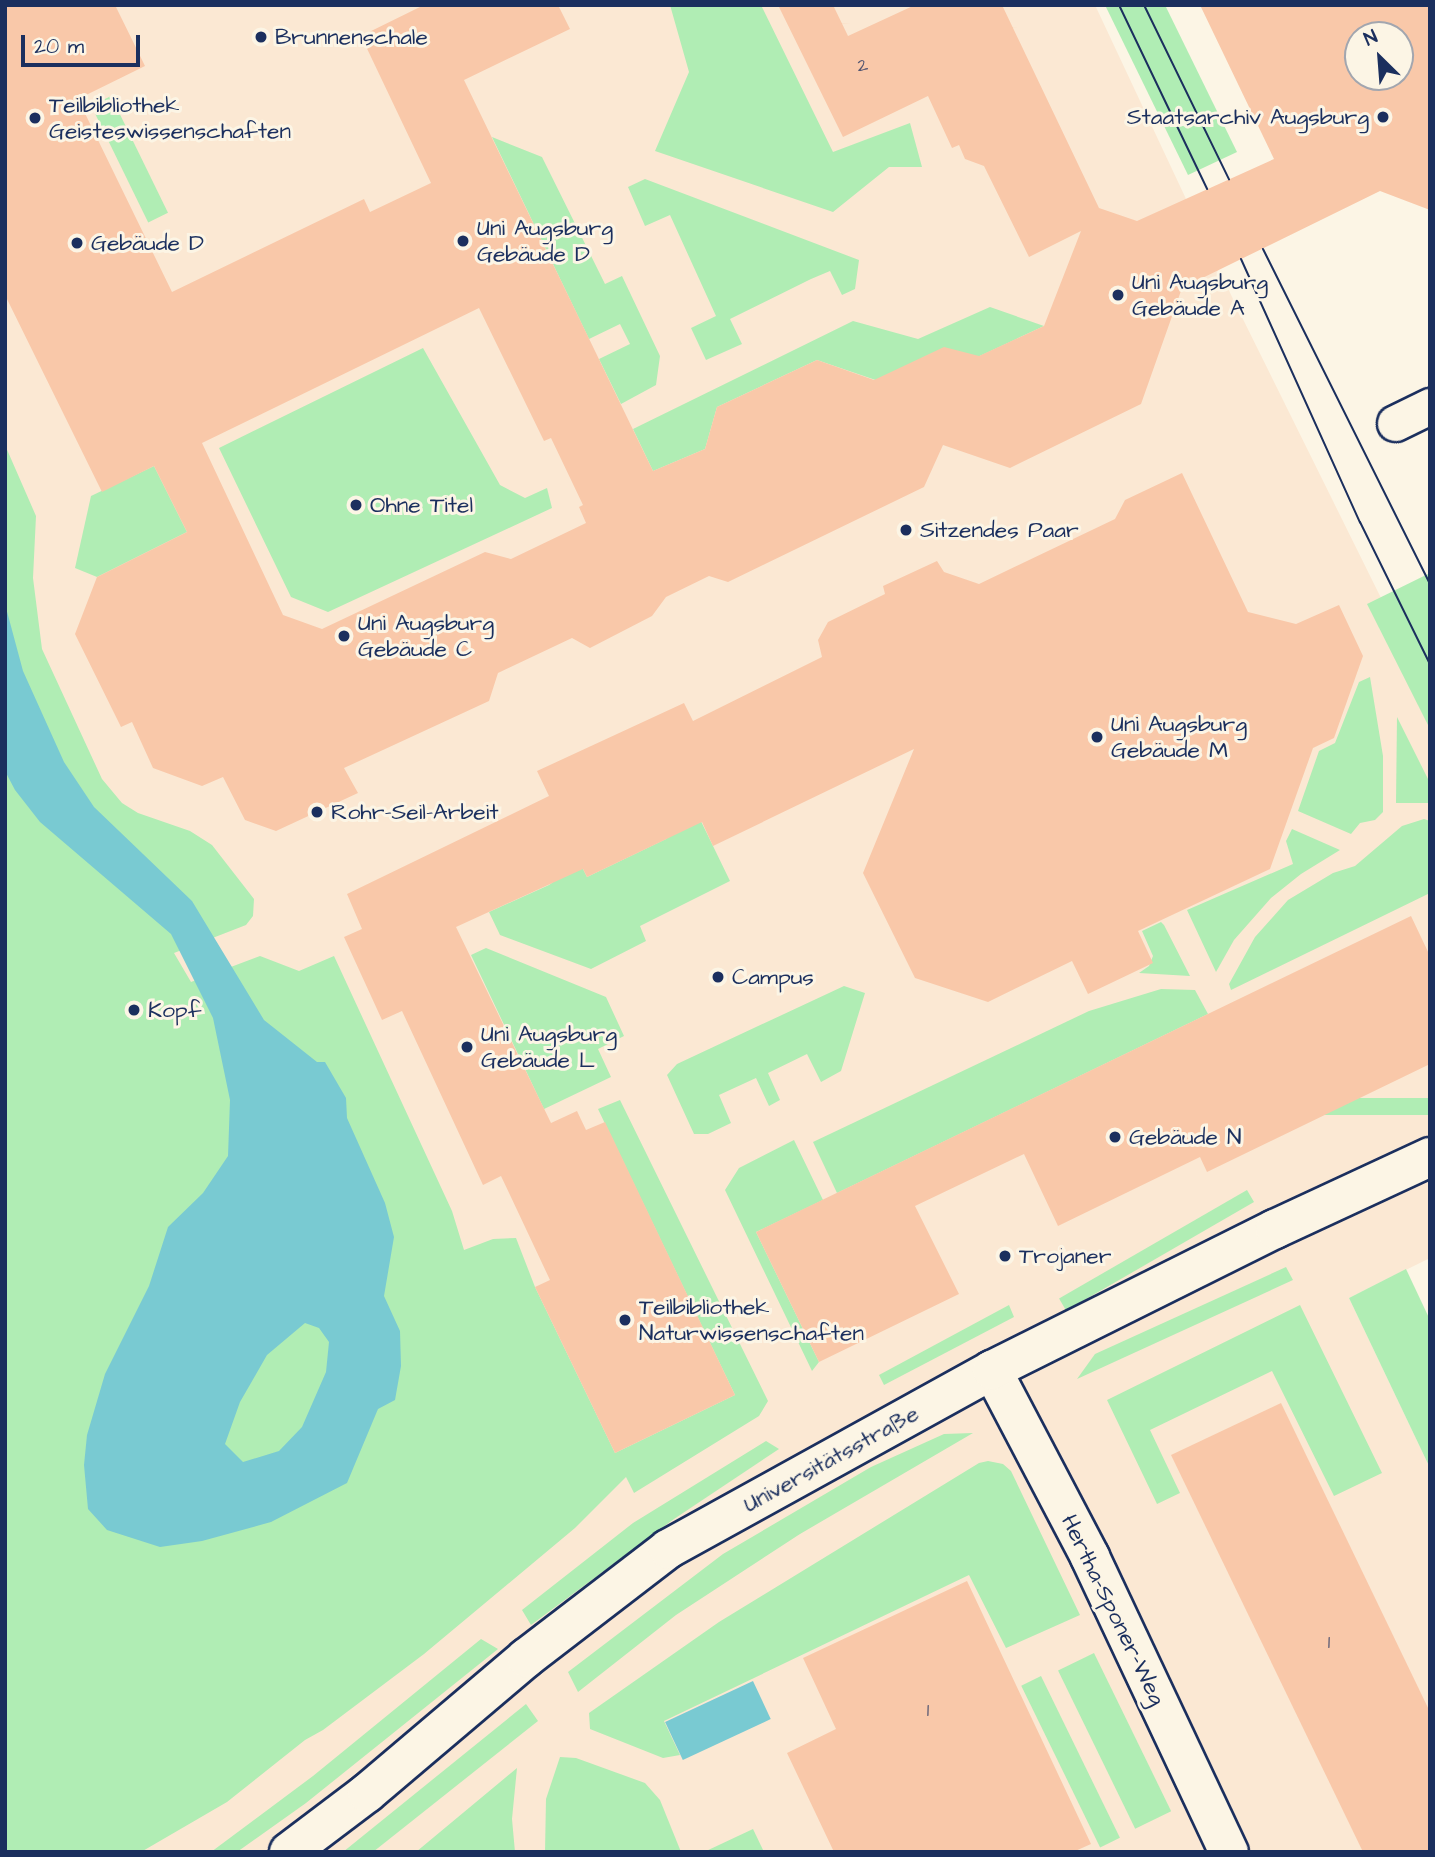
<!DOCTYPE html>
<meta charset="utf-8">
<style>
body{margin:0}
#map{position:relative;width:1435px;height:1857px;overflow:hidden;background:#fcf5e5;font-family:"Architects Daughter",sans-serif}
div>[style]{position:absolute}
.built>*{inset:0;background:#fbe8d3}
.green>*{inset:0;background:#b0edb4;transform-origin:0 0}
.water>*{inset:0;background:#79cad2;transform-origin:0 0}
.building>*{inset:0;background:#f9c8a9}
.roads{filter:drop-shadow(2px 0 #1b2f5e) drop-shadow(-2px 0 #1b2f5e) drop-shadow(0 2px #1b2f5e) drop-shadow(0 -2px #1b2f5e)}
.pedestrian>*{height:35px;margin:-17.5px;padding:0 17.5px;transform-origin:17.5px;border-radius:17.5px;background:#fcf5e5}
.minor>*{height:38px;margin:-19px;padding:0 19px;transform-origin:19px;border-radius:19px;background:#fcf5e5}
.tram>*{height:2px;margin:-1px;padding:0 1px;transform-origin:1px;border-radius:1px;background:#1b2f5e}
.dots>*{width:19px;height:19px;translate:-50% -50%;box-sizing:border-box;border:4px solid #fcf5e5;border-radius:50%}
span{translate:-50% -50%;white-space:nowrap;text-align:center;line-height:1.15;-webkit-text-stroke:6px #fcf5e5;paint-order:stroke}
.number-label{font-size:19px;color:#525571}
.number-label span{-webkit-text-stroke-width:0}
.poi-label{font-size:23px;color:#1b2f5e}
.left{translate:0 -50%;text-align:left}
.right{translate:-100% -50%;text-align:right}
.street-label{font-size:23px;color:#1b2f5e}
.frame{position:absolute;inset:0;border:7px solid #1b2f5e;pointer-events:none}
.north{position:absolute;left:1344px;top:21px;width:70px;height:70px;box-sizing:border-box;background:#fcf5e5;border:2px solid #a2a6af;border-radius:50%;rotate:335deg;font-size:19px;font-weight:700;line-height:28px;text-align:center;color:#1b2f5e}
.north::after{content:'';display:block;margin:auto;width:24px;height:32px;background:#1b2f5e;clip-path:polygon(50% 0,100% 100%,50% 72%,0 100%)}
.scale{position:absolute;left:21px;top:35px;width:119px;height:32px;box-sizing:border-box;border:4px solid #1b2f5e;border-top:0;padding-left:9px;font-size:21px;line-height:24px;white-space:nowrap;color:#1b2f5e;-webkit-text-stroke:5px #fcf5e5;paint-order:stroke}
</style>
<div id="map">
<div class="built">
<div style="clip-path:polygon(5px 5px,1095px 5px,1233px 299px,1430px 697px,1430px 1258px,1349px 1298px,1430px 1468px,1430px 1852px,5px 1852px)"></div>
</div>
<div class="green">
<div style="clip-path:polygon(670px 5px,761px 5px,833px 152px,910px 123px,922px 167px,889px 167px,833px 212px,655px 151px,689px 72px)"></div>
<div style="clip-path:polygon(1105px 5px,1165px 5px,1237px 152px,1188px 175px)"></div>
<div style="left:111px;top:96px;width:130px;height:22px;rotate:64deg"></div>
<div style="clip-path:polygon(492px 137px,542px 157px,605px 284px,622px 276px,660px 356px,656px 385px,621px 404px,599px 359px,630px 344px,620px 324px,589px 339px)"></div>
<div style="clip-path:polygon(645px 179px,859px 260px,855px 289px,842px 295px,830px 271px,811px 279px,730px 319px,742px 344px,706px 360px,691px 328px,716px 316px,670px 215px,645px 226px,628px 187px)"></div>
<div style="clip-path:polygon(990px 307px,1044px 326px,969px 361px,896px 387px,817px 360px,717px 407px,705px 449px,653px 471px,633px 429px,853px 321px,918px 339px)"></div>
<div style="clip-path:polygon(423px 348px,500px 485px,525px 498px,547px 488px,552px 508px,328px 612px,291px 597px,219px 448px)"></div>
<div style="clip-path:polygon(5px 445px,36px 516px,33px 578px,42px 649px,102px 779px,122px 803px,138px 813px,190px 831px,212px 845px,254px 899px,253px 916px,246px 925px,174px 953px,191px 982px,260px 956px,299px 971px,334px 956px,452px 1211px,464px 1250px,493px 1239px,516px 1238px,535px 1287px,615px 1453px,735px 1395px,598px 1109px,620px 1100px,768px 1401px,759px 1416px,634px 1493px,626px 1477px,575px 1528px,424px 1654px,323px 1730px,305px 1740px,227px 1802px,141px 1852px,5px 1852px)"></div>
<div style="clip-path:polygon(154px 466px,187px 532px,97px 577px,75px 568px,91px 496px)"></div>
<div style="clip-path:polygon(1430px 573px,1430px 729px,1367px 604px)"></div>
<div style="clip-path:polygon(1370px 677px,1383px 756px,1383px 812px,1375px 820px,1360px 823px,1351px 834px,1298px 811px,1319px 751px,1335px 743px,1359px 682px)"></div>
<div style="clip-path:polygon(1397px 717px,1430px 783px,1430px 803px,1396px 803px)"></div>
<div style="clip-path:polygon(697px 813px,730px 881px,640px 926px,646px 941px,591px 969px,500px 935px,489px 912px,549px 885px,580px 863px,587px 877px,666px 839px)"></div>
<div style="clip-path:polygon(1424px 819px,1430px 821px,1430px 893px,1231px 990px,1229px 984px,1255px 937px,1288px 900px,1333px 873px,1355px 866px,1402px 826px)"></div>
<div style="clip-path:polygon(1292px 829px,1340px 850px,1301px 874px,1271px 898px,1234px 940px,1216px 972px,1187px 910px,1293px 864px,1286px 841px)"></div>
<div style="clip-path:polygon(1161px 922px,1164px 925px,1190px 976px,1139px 973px,1149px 966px,1153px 956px,1142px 931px)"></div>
<div style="clip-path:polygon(486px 948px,606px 997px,624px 1036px,598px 1049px,611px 1077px,544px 1109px,471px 955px)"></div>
<div style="clip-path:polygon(844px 986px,865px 993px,841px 1071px,821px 1082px,807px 1054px,768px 1073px,780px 1100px,769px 1106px,756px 1078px,719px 1095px,731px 1123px,708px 1134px,694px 1134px,667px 1075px,677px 1064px)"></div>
<div style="clip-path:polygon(1161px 989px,1195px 990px,1208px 1014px,837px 1193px,813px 1142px,1089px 1011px)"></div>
<div style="left:1430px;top:1098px;width:17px;height:184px;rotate:90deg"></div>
<div style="clip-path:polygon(794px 1140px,823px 1200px,756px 1232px,819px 1362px,812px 1371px,725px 1190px,739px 1168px)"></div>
<div style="left:1247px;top:1190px;width:14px;height:217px;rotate:60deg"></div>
<div style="clip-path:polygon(1286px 1267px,1293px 1280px,1077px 1379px,1095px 1354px)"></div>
<div style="clip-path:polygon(1406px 1269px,1430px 1320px,1430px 1468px,1349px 1298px)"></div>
<div style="clip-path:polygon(1009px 1305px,1014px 1317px,884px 1385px,879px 1375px)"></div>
<div style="clip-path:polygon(1300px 1305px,1382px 1473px,1334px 1496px,1272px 1371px,1150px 1430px,1180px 1493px,1157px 1504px,1107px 1400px)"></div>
<div style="clip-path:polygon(973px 1433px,800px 1534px,676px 1615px,578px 1692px,568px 1672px,723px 1554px,871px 1467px,944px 1434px)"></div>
<div style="clip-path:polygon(766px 1441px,779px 1449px,674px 1519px,531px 1625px,522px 1610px,633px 1523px)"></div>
<div style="clip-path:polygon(988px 1461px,1003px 1464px,1011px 1471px,1080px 1615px,1006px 1648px,969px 1575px,664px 1721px,680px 1755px,663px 1758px,590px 1729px,589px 1713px,719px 1622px,979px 1463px)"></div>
<div style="clip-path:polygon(481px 1639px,498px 1649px,306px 1803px,237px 1852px,211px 1852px,313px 1776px)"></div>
<div style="left:1094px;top:1653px;width:176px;height:40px;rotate:64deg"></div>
<div style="left:1041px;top:1676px;width:180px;height:22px;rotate:64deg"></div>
<div style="clip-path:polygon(526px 1704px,538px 1721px,373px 1852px,343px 1852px)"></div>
<div style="clip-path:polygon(560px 1757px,576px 1758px,645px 1783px,660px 1800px,681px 1852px,545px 1852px,546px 1799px)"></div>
<div style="clip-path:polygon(517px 1768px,512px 1819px,515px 1852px,416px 1852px)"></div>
<div style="clip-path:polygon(753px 1829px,764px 1852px,704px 1852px)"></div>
</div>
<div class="water">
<div style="clip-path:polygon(evenodd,5px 604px,23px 671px,64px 762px,94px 807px,192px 901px,264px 1020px,317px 1062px,325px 1062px,346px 1098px,347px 1118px,385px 1203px,394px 1237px,384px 1296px,400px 1331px,401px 1366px,395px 1400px,378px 1409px,347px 1483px,271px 1522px,202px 1541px,160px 1547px,107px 1530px,88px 1509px,84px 1465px,87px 1435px,105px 1374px,149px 1286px,168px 1227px,203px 1193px,228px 1156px,230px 1100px,213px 1018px,171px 934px,40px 822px,15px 790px,5px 771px,5px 604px,305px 1323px,319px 1328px,329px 1342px,326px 1372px,302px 1427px,279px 1451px,243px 1462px,225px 1444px,240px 1402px,267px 1355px,305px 1323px)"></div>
<div style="left:753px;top:1681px;width:42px;height:97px;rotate:65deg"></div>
</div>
<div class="building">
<div style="clip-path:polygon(evenodd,5px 5px,115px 5px,145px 66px,78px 99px,172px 292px,364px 199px,370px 212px,431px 183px,361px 36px,424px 5px,558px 5px,570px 29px,464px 80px,653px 471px,705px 449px,717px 407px,817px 360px,874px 380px,944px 347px,979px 356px,1044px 326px,1081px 231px,1029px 257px,984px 166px,965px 159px,959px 145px,952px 148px,928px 96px,843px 137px,778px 5px,833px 5px,848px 36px,915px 5px,1002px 5px,1099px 208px,1137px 221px,1274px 159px,1200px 5px,1430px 5px,1430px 210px,1380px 191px,1182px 288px,1141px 404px,1010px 468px,943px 445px,924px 487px,728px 582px,709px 576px,666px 597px,652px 616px,590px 648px,572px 638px,498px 673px,489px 701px,344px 768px,358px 793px,276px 831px,245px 820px,223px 777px,202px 786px,153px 768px,132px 722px,121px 727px,75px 634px,97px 577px,187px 532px,154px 466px,102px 492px,5px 295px,5px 5px,1358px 35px,1400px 35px,1400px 77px,1358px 77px,1358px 35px,5px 5px,479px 308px,544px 441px,551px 438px,583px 505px,579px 507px,586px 523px,511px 559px,485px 552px,322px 629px,283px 615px,202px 443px,479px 308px)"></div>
<div style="clip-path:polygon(1182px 473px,1248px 612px,1296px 624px,1339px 605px,1363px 656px,1334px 738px,1313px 748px,1270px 869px,1138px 931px,1153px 963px,1088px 994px,1072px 961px,988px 1002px,915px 978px,863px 873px,914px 749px,713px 846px,702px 822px,587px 877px,583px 869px,456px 927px,551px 1123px,577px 1111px,586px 1130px,605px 1122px,735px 1395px,615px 1453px,535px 1287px,550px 1280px,501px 1176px,483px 1185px,402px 1011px,382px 1020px,344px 937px,362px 929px,347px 894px,549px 796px,537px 771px,684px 703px,693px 721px,822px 657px,818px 640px,828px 622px,885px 594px,883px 586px,937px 561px,944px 572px,979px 584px,1115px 519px,1125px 500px)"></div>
<div style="clip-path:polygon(1411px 916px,1430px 956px,1430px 1064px,1207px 1172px,1200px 1157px,1058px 1226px,1024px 1154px,915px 1206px,959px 1294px,819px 1362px,756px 1232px)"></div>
<div style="clip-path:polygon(1281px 1403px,1430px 1712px,1430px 1852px,1363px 1852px,1171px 1455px)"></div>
<div style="clip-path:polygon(967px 1581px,1091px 1844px,1073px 1852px,834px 1852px,787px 1753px,836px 1729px,803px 1658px)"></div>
</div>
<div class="roads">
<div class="pedestrian">
<div style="left:1395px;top:423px;width:39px;rotate:-26deg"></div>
</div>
<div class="minor">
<div style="left:992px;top:1370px;width:211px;rotate:62.3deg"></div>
<div style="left:1090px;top:1557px;width:326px;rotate:64.8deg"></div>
<div style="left:289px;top:1852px;width:98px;rotate:-37.1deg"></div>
<div style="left:367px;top:1793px;width:209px;rotate:-40.3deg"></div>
<div style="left:526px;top:1658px;width:179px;rotate:-37.5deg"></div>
<div style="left:668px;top:1549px;width:370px;rotate:-28.9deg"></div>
<div style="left:992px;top:1370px;width:316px;rotate:-26.5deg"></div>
<div style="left:1275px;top:1229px;width:171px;rotate:-24.9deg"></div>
</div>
</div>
<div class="tram">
<div style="left:1119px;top:5px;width:204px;rotate:64.4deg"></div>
<div style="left:1144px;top:5px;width:194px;rotate:64deg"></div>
<div style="left:1263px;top:249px;width:374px;rotate:63.5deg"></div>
<div style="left:1241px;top:259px;width:289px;rotate:65.7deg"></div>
<div style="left:1360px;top:522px;width:158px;rotate:63.8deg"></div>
</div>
<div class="dots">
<div style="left:261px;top:37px;background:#1b2f5e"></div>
<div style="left:1383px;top:117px;background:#1b2f5e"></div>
<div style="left:35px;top:118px;background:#1b2f5e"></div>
<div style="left:463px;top:241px;background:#1b2f5e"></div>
<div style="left:77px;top:243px;background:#1b2f5e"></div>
<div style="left:1118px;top:295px;background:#1b2f5e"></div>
<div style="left:356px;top:505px;background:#1b2f5e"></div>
<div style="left:906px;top:530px;background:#1b2f5e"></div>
<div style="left:344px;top:636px;background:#1b2f5e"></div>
<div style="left:1097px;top:737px;background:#1b2f5e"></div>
<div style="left:317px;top:812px;background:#1b2f5e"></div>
<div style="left:718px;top:977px;background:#1b2f5e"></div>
<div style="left:134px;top:1010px;background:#1b2f5e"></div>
<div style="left:467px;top:1047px;background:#1b2f5e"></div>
<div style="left:1115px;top:1137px;background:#1b2f5e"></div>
<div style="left:1005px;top:1256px;background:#1b2f5e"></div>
<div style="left:625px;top:1320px;background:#1b2f5e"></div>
</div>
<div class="number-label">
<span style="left:863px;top:66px">2</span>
<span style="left:1329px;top:1643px">1</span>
<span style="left:928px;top:1711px">1</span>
</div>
<div class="poi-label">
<span class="left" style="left:275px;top:37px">Brunnenschale</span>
<span class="left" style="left:49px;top:118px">Teilbibliothek<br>Geisteswissenschaften</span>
<span class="right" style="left:1369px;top:117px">Staatsarchiv Augsburg</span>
<span class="left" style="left:477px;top:241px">Uni Augsburg<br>Gebäude D</span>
<span class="left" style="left:91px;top:243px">Gebäude D</span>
<span class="left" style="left:1132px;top:295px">Uni Augsburg<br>Gebäude A</span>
<span class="left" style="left:370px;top:505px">Ohne Titel</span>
<span class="left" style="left:920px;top:530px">Sitzendes Paar</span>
<span class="left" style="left:358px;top:636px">Uni Augsburg<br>Gebäude C</span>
<span class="left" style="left:1111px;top:737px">Uni Augsburg<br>Gebäude M</span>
<span class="left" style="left:331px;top:812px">Rohr-Seil-Arbeit</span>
<span class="left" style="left:732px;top:977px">Campus</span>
<span class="left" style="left:148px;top:1010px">Kopf</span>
<span class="left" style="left:481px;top:1047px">Uni Augsburg<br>Gebäude L</span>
<span class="left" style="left:1129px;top:1137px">Gebäude N</span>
<span class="left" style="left:1019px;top:1256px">Trojaner</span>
<span class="left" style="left:639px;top:1320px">Teilbibliothek<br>Naturwissenschaften</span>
</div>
<div class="street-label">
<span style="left:831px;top:1459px;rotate:-29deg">Universitätsstraße</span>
<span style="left:1113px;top:1610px;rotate:64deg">Hertha-Sponer-Weg</span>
</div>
<div class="frame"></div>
<div class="north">N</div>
<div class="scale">20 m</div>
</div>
